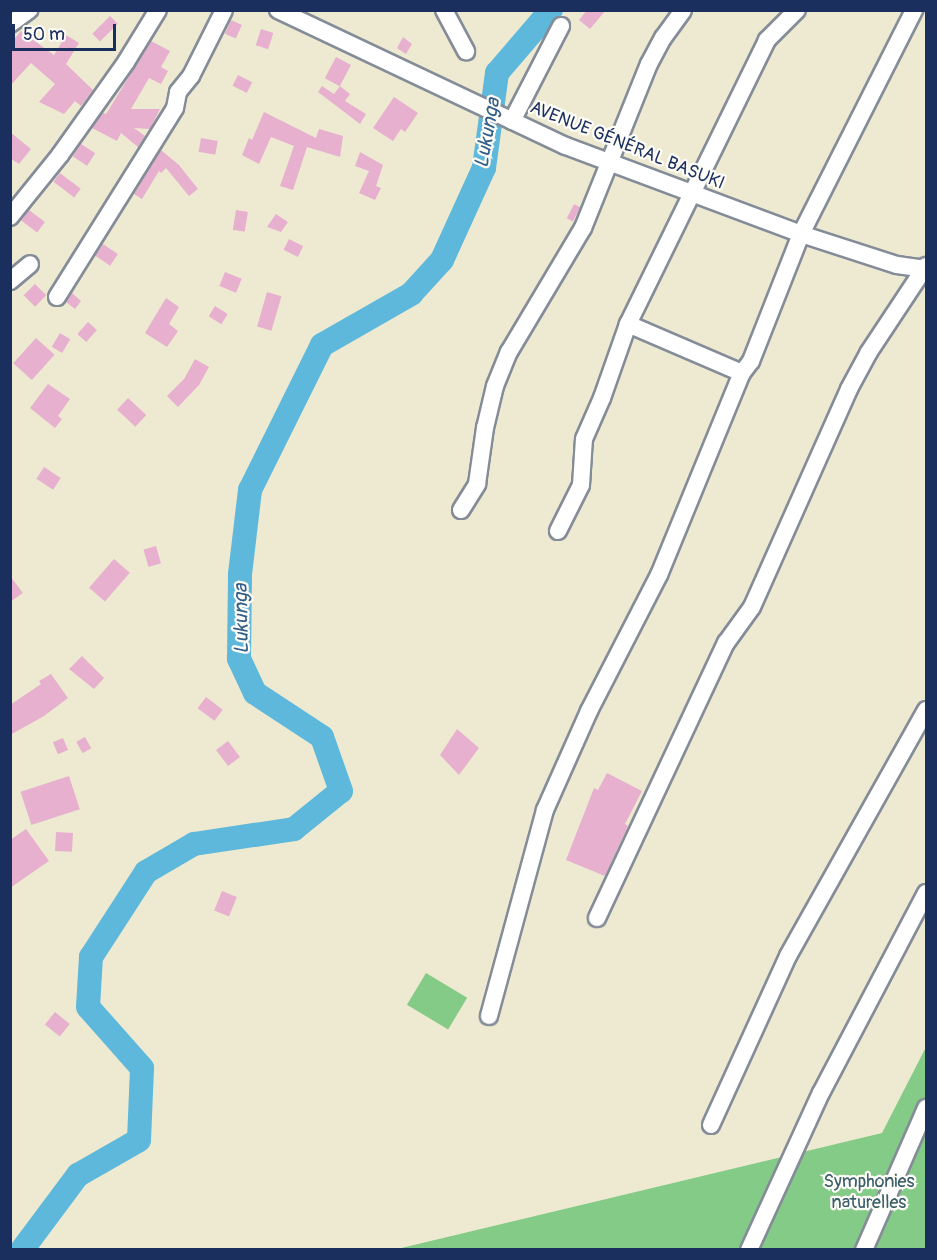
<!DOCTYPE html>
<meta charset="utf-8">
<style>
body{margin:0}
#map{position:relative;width:937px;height:1260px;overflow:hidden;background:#eeead2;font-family:Pangolin,sans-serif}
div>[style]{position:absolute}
.green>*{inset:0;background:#83cb87;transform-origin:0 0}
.river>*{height:24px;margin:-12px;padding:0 12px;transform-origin:12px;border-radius:12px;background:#5eb8db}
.building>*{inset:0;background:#e7b0cf;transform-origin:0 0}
.roads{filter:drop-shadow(2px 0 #848c98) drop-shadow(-2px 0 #848c98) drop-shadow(0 2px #848c98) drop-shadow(0 -2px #848c98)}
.minor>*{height:16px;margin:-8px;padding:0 8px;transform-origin:8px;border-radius:8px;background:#fff}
span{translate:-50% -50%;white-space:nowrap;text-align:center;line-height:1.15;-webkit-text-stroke:4.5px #fdfcf7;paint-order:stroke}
.street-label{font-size:18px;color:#1b2f5e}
.park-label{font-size:18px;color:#3a5e6a}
.water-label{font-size:20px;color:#325f8a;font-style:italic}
.frame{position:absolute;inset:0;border:12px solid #1b2f5e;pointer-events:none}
.scale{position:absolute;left:12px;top:24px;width:104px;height:27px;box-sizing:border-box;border:3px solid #1b2f5e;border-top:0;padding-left:8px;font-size:18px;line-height:21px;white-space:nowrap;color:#1b2f5e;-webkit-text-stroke:4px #fdfcf7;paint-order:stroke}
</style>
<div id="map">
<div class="green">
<div style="left:426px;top:973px;width:48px;height:37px;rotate:31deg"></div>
<div style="clip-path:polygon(926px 1047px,926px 1249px,393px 1250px,882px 1133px)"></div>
</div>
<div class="river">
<div style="left:22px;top:1250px;width:94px;rotate:-53.3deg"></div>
<div style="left:78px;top:1175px;width:70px;rotate:-29.8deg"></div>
<div style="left:139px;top:1140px;width:72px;rotate:-87.6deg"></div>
<div style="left:142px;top:1068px;width:81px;rotate:-131.5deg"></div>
<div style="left:88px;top:1007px;width:50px;rotate:-86.6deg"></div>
<div style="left:91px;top:957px;width:101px;rotate:-57.1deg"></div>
<div style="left:146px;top:872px;width:56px;rotate:-30.3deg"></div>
<div style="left:194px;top:844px;width:101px;rotate:-8.5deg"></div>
<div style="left:294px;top:829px;width:60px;rotate:-39deg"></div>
<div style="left:341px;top:791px;width:57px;rotate:-109.4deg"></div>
<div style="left:322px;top:737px;width:80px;rotate:-146.7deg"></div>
<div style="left:255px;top:693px;width:38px;rotate:-115deg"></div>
<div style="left:239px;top:659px;width:85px;rotate:-89.3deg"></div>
<div style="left:240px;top:574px;width:85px;rotate:-83.2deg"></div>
<div style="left:250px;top:490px;width:162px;rotate:-63.6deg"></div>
<div style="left:322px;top:345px;width:103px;rotate:-29.8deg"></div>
<div style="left:411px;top:294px;width:46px;rotate:-47.6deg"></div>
<div style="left:442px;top:260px;width:101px;rotate:-65.5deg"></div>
<div style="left:484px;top:168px;width:96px;rotate:-82.2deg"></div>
<div style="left:497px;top:73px;width:83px;rotate:-49.4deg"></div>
</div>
<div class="building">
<div style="clip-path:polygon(587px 10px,606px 10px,590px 29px,579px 20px)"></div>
<div style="left:110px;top:16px;width:11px;height:25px;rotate:45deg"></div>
<div style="left:231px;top:20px;width:12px;height:15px;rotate:24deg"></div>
<div style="left:261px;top:29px;width:13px;height:17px;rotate:18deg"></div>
<div style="clip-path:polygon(21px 31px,54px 55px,66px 35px,79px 43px,66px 64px,93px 90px,81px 106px,75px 101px,64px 114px,39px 102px,55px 84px,31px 63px,10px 86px,10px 44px)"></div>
<div style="clip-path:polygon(403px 37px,412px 44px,406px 54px,397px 48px)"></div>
<div style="clip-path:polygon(151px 41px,170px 51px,161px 67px,168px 71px,161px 84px,149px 78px,131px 109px,160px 109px,150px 129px,134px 128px,145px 136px,138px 147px,121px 133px,117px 141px,92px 128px,103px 113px,106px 114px)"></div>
<div style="left:336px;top:57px;width:17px;height:24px;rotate:28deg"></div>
<div style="left:238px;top:75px;width:16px;height:12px;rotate:27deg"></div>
<div style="clip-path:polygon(322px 86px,334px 94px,340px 86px,350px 94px,345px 101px,366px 114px,360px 124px,318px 92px)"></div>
<div style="clip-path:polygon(394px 97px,418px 113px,405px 132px,401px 129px,393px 141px,373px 128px)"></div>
<div style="clip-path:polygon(264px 112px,316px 138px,319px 129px,343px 136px,340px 157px,307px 147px,293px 190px,280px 186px,294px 146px,271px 137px,259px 164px,242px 155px,249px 138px,252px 140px)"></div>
<div style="clip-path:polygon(10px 132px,31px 149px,19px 164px,10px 158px)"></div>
<div style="left:201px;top:138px;width:17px;height:14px;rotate:10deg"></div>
<div style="left:81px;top:144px;width:17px;height:15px;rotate:33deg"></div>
<div style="clip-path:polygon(161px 150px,179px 165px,198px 189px,189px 196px,166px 168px,161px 173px,159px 171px,142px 199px,134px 194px)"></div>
<div style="clip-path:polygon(360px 152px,383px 165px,376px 186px,381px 188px,375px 200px,359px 193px,369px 171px,355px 166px)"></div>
<div style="left:60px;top:173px;width:26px;height:11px;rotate:37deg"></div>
<div style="left:574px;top:204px;width:7px;height:16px;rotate:27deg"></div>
<div style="left:29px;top:210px;width:20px;height:13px;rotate:37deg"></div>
<div style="left:236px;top:210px;width:12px;height:20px;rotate:9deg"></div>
<div style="clip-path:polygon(276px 214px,288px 222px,281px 232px,267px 227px)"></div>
<div style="left:289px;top:239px;width:16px;height:12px;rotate:27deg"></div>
<div style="left:103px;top:244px;width:18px;height:14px;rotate:34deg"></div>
<div style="left:225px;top:272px;width:18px;height:15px;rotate:22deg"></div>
<div style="left:35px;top:284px;width:16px;height:16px;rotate:45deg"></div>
<div style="left:267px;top:292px;width:15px;height:36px;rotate:16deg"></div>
<div style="clip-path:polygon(72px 293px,81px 301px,75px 309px,66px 302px)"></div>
<div style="clip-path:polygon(166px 298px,179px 307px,169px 324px,178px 331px,167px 347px,145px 333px)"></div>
<div style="left:215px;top:306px;width:15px;height:12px;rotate:32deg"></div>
<div style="left:88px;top:322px;width:12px;height:16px;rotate:42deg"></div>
<div style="left:60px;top:333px;width:12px;height:16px;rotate:31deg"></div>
<div style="left:36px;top:338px;width:25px;height:34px;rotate:42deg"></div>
<div style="clip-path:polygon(195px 359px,209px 367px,199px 385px,178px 407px,167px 396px,184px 379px)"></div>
<div style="clip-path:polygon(48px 384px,70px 399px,58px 416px,62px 419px,55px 428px,30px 408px)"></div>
<div style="left:128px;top:398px;width:25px;height:16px;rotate:43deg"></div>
<div style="left:44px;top:467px;width:20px;height:14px;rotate:33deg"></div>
<div style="left:156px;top:546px;width:18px;height:13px;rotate:74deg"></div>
<div style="left:114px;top:559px;width:21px;height:38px;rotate:41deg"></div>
<div style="clip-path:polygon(10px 576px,23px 593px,10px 602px)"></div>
<div style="clip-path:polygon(82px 656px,104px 678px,94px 689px,69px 669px)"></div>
<div style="clip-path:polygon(51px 674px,68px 698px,44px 716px,10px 735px,10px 705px,41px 684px,39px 681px)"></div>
<div style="left:206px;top:697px;width:21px;height:14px;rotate:37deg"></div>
<div style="clip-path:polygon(457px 729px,479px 748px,459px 775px,440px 755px)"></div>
<div style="left:85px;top:737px;width:13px;height:10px;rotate:61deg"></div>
<div style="left:63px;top:738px;width:13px;height:11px;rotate:67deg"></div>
<div style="left:228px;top:741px;width:20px;height:15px;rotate:53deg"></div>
<div style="clip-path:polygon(607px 773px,642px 791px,625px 824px,628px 826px,605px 876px,566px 860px,594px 788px,598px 790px)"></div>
<div style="left:69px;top:776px;width:35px;height:51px;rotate:72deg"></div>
<div style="clip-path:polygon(26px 829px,49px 861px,10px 888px,10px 840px)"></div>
<div style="left:56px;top:832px;width:17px;height:19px;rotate:3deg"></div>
<div style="left:222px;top:891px;width:16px;height:21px;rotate:22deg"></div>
<div style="left:55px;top:1012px;width:19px;height:16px;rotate:39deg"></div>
</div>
<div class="roads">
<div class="minor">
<div style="left:278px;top:10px;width:318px;rotate:25.3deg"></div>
<div style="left:566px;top:146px;width:251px;rotate:20.5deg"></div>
<div style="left:801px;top:234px;width:101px;rotate:17.9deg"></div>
<div style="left:897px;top:265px;width:29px;rotate:8deg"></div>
<div style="left:444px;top:10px;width:47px;rotate:61.8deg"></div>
<div style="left:10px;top:24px;width:24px;rotate:-36deg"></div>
<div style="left:512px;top:121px;width:107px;rotate:-62.7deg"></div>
<div style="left:10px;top:217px;width:80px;rotate:-51.1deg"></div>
<div style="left:60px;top:155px;width:114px;rotate:-54.6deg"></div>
<div style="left:126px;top:62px;width:61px;rotate:-58.4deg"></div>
<div style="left:10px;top:281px;width:26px;rotate:-40deg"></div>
<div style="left:57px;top:297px;width:223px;rotate:-58deg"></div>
<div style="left:175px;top:108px;width:16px;rotate:-79deg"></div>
<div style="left:178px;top:92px;width:21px;rotate:-51deg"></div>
<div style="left:191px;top:76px;width:74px;rotate:-63.4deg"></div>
<div style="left:628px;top:324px;width:124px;rotate:23.3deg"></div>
<div style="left:461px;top:510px;width:31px;rotate:-58deg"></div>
<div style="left:477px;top:484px;width:57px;rotate:-81.9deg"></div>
<div style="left:485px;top:428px;width:43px;rotate:-76.6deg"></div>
<div style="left:495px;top:386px;width:37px;rotate:-68deg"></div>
<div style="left:509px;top:352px;width:144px;rotate:-59.2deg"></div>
<div style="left:583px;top:228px;width:177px;rotate:-68.1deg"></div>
<div style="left:649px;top:64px;width:30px;rotate:-62deg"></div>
<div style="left:663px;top:38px;width:34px;rotate:-54deg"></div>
<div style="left:558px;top:531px;width:51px;rotate:-63.4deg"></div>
<div style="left:581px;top:485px;width:46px;rotate:-86.3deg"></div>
<div style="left:584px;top:439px;width:45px;rotate:-66.3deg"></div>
<div style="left:602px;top:398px;width:78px;rotate:-70.6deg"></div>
<div style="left:628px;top:324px;width:316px;rotate:-63.9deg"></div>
<div style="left:767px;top:40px;width:42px;rotate:-45deg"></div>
<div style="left:597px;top:918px;width:304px;rotate:-64.9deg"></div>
<div style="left:726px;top:643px;width:44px;rotate:-54.2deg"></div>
<div style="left:752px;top:607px;width:239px;rotate:-66deg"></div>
<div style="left:849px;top:389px;width:42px;rotate:-61.6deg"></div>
<div style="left:869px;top:352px;width:103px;rotate:-56.5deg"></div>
<div style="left:489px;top:1016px;width:213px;rotate:-74.8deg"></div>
<div style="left:545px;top:810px;width:108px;rotate:-66deg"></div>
<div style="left:589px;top:711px;width:153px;rotate:-62.8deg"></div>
<div style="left:659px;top:575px;width:218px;rotate:-67.7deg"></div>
<div style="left:742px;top:373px;width:15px;rotate:-53deg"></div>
<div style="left:751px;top:361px;width:136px;rotate:-68.5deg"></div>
<div style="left:801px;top:234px;width:251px;rotate:-63.2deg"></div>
<div style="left:711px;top:1125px;width:186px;rotate:-65.5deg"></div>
<div style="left:788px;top:956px;width:282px;rotate:-60.7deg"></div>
<div style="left:749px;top:1250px;width:173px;rotate:-65.4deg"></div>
<div style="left:821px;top:1093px;width:226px;rotate:-62.3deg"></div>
<div style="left:864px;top:1250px;width:155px;rotate:-66.4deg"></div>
</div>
</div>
<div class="street-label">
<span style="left:627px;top:146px;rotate:22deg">AVENUE GÉNÉRAL BASUKI</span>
</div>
<div class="park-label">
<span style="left:869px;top:1193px">Symphonies<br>naturelles</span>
</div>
<div class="water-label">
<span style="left:487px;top:133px;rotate:-80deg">Lukunga</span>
<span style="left:241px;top:619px;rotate:-91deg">Lukunga</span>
</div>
<div class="frame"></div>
<div class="scale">50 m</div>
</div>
